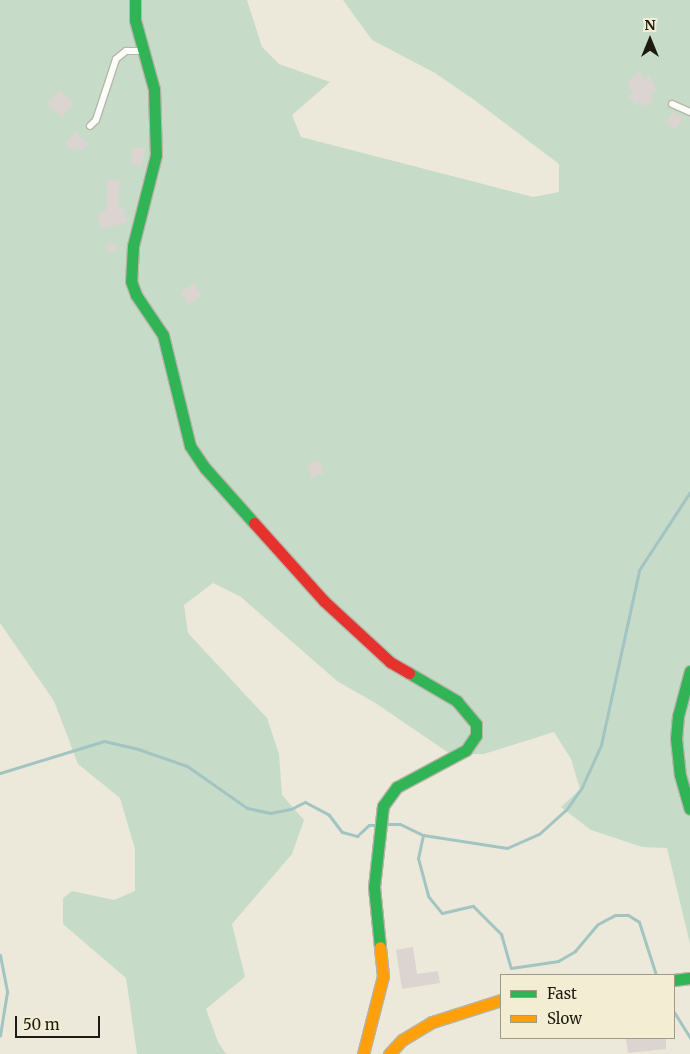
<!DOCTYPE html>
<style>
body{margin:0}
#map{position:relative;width:690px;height:1054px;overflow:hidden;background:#ece9da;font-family:Merriweather,serif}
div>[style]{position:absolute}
.green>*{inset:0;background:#c7dbc9}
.stream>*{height:3px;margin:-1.5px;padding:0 1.5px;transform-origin:1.5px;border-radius:1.5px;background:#a2c4c2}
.building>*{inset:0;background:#dbd4d0;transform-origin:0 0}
.roads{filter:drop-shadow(1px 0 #b7b5a9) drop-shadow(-1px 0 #b7b5a9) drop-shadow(0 1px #b7b5a9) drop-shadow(0 -1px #b7b5a9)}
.lane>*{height:6px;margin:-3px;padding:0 3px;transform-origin:3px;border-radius:3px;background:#fcfcf9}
.fast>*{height:11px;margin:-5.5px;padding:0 5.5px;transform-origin:5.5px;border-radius:5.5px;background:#30b455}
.slow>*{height:11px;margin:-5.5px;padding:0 5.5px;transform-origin:5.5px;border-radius:5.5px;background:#ff9f0a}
.jam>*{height:11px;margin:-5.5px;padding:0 5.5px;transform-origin:5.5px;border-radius:5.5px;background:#e5322d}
span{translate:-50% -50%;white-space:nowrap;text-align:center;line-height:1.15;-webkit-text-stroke:5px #f3eed3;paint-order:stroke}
.legend{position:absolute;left:500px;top:974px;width:175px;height:65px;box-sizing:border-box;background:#f3eed3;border:1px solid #9d9a85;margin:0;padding:6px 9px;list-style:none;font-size:15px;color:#1c1b11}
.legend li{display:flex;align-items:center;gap:10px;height:25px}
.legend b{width:25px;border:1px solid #9d9a85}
.north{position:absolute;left:625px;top:15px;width:50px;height:50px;-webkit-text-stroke:4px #f3eed3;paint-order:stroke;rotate:0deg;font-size:14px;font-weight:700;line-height:20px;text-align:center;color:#1c1b11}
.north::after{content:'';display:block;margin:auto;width:18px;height:22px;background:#1c1b11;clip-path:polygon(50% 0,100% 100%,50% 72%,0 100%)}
.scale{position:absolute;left:15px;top:1016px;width:85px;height:22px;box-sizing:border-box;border:2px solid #1c1b11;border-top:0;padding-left:6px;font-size:15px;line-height:18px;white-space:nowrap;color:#1c1b11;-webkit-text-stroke:4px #f3eed3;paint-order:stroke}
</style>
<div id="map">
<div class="green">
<div style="clip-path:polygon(0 0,247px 0,262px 47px,279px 64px,330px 82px,292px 115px,301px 137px,533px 197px,559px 192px,559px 164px,473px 99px,435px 73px,372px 40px,343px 0,690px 0,690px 944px,667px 848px,642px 847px,591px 830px,561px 807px,580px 789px,571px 759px,554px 732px,484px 754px,450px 754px,377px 704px,337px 681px,241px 597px,213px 583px,184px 605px,188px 633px,267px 718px,279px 754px,282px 795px,304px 820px,292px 854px,232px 924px,245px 977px,206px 1009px,218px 1042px,226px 1054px,137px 1054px,126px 978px,63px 924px,63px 898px,72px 891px,114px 900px,135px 891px,135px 849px,120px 798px,78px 764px,54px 701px,0 623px)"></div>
</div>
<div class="stream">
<div style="left:0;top:773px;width:109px;rotate:-17.1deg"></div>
<div style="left:104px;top:741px;width:32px;rotate:13deg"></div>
<div style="left:135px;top:748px;width:55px;rotate:19.1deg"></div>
<div style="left:187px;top:766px;width:73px;rotate:35deg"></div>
<div style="left:247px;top:808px;width:24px;rotate:12deg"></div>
<div style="left:270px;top:813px;width:21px;rotate:-11deg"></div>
<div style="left:291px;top:809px;width:16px;rotate:-27deg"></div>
<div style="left:305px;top:802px;width:27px;rotate:28deg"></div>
<div style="left:329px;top:815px;width:21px;rotate:53deg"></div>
<div style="left:342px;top:832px;width:16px;rotate:15deg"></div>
<div style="left:357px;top:836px;width:16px;rotate:-43deg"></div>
<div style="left:369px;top:825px;width:6px"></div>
<div style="left:386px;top:824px;width:14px"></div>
<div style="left:400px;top:824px;width:25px;rotate:26deg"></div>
<div style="left:423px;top:835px;width:24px;rotate:102deg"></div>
<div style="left:418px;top:858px;width:39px;rotate:75deg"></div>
<div style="left:428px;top:896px;width:22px;rotate:51deg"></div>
<div style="left:442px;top:913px;width:32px;rotate:-13deg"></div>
<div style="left:473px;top:906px;width:40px;rotate:45deg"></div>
<div style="left:501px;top:934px;width:35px;rotate:74deg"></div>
<div style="left:511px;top:968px;width:48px;rotate:-8.5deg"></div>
<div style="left:558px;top:961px;width:20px;rotate:-30deg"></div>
<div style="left:575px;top:951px;width:35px;rotate:-50deg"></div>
<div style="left:598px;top:924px;width:19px;rotate:-28deg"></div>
<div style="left:615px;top:915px;width:13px"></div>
<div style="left:628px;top:915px;width:13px;rotate:32deg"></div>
<div style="left:639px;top:922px;width:56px;rotate:72.2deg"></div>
<div style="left:423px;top:835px;width:85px;rotate:8.8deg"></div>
<div style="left:507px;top:848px;width:35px;rotate:-24deg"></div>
<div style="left:539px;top:834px;width:36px;rotate:-42deg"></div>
<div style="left:566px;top:810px;width:28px;rotate:-55deg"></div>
<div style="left:582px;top:787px;width:46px;rotate:-65.7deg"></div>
<div style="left:601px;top:745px;width:179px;rotate:-77.7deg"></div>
<div style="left:639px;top:570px;width:93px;rotate:-56.8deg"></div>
<div style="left:0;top:955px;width:38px;rotate:79deg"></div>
<div style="left:7px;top:992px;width:44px;rotate:99.2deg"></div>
<div style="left:674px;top:1012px;width:31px;rotate:58deg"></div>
</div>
<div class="building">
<div style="clip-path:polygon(639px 71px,644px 79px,649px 75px,657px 90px,650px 95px,654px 101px,644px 107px,640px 101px,635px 105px,628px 96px,633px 92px,627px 84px)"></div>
<div style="left:59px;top:90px;width:20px;height:19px;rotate:41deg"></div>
<div style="left:673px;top:112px;width:12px;height:13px;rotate:35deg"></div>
<div style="clip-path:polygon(76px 132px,88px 144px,81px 151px,77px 147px,73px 151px,65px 143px)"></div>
<div style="clip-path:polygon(132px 148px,145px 148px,142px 165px,131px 165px)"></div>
<div style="clip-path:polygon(107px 180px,119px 180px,119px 208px,123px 206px,127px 222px,101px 229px,97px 214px,106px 211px)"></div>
<div style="clip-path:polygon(112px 241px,118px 248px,110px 254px,105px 247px)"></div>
<div style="left:193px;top:283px;width:15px;height:16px;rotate:53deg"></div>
<div style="left:319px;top:460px;width:14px;height:13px;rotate:69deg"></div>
<div style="clip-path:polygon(413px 947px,417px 974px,438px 971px,440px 983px,402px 989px,396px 950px)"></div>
<div style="clip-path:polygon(634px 1038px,666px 1038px,666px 1049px,628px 1053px,626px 1039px)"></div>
</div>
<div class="roads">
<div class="lane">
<div style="left:672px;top:104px;width:20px;rotate:24deg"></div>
<div style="left:90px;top:126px;width:8px;rotate:-45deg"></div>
<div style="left:96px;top:120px;width:64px;rotate:-71.8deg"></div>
<div style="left:116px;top:59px;width:13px;rotate:-39deg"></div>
<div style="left:126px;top:51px;width:16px"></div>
</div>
<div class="fast">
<div style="left:135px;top:0;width:20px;rotate:90deg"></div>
<div style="left:135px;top:20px;width:72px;rotate:74.6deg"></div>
<div style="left:154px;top:89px;width:66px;rotate:88.3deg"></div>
<div style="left:156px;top:155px;width:94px;rotate:104.2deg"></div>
<div style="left:133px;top:246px;width:35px;rotate:93deg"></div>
<div style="left:131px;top:281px;width:15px;rotate:70deg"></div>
<div style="left:136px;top:295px;width:48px;rotate:56deg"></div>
<div style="left:163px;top:335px;width:114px;rotate:76.3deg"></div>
<div style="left:190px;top:446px;width:27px;rotate:56deg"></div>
<div style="left:205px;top:468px;width:74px;rotate:48.3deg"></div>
<div style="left:690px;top:671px;width:47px;rotate:104.9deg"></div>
<div style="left:678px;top:716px;width:22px;rotate:95deg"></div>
<div style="left:676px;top:738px;width:37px;rotate:84deg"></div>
<div style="left:680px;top:775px;width:35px;rotate:74deg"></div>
<div style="left:380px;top:947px;width:60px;rotate:-95.7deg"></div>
<div style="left:374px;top:887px;width:81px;rotate:-83.7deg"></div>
<div style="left:383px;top:806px;width:24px;rotate:-54deg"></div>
<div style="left:397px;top:787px;width:78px;rotate:-28.2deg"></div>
<div style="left:466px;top:750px;width:18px;rotate:-56deg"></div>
<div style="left:476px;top:735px;width:11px;rotate:-90deg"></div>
<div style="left:476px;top:724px;width:30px;rotate:-130deg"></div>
<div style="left:457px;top:701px;width:56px;rotate:-149.7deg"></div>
<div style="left:674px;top:980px;width:16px;rotate:-7deg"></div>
</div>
<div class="slow">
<div style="left:363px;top:1054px;width:81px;rotate:-75.6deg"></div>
<div style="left:383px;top:976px;width:29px;rotate:-96deg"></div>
<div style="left:389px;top:1054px;width:19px;rotate:-47deg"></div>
<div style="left:402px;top:1040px;width:35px;rotate:-31deg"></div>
<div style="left:432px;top:1022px;width:72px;rotate:-17.7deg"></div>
</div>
<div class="jam">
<div style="left:254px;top:523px;width:105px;rotate:48.1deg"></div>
<div style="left:324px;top:601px;width:90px;rotate:42.7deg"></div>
<div style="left:390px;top:662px;width:22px;rotate:30deg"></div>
</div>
</div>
<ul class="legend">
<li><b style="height:6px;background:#30b455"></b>Fast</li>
<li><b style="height:6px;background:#ff9f0a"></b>Slow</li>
</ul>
<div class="north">N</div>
<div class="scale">50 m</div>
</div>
